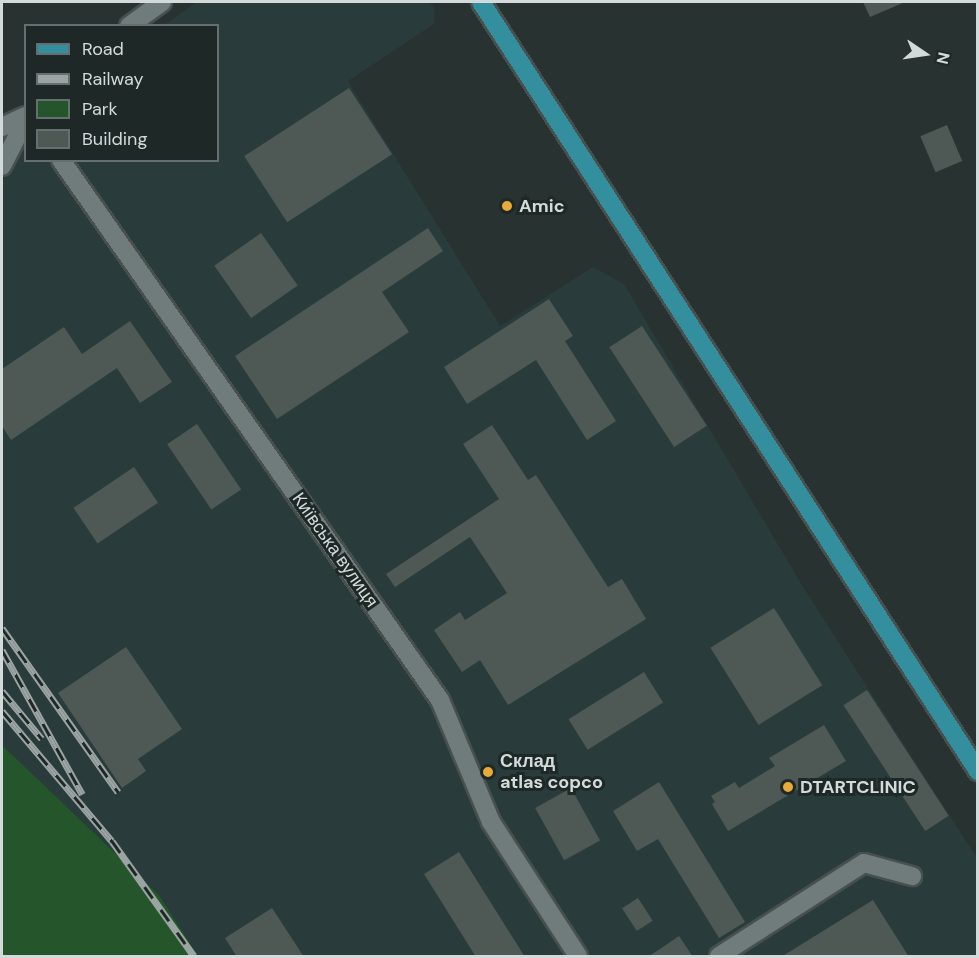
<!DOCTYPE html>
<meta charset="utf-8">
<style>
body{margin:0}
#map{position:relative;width:979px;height:958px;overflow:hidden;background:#273231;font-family:"DM Sans",sans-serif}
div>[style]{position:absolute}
.built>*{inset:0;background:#293c3b}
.green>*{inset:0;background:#25562b}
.building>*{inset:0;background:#4e5854;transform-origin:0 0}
.roads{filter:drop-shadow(2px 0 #47504f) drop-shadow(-2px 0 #47504f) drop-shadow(0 2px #47504f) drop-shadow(0 -2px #47504f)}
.minor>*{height:18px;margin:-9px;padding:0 9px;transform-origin:9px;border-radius:9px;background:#6f7c7b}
.major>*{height:18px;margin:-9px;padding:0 9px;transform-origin:9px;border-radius:9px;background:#338f9e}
.rail>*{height:7px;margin-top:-3.5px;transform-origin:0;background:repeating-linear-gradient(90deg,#1d2827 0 14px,#9ba4a3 0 28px);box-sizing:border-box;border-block:2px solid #9ba4a3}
.dots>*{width:16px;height:16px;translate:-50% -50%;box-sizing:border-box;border:3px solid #1d2827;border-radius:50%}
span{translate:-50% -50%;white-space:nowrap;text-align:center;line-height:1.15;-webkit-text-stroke:6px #1d2827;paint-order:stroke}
.poi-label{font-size:18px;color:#d3dada;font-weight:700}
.left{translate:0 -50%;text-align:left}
.street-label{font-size:18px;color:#d3dada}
.frame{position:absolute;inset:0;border:3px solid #d3dada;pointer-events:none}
.legend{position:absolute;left:24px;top:24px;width:195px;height:138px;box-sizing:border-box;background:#1d2827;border:2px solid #666f6f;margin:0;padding:8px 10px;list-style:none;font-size:18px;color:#d3dada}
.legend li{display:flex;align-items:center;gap:12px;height:30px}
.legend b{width:30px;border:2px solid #666f6f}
.north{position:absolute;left:895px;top:24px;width:60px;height:60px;-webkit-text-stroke:4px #1d2827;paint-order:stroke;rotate:103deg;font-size:16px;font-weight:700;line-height:24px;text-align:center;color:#d3dada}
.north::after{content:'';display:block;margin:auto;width:21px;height:27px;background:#d3dada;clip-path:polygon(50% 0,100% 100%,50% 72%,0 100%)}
</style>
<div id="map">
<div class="built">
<div style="clip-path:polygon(197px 2px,430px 2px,435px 10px,434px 24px,348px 81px,500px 326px,593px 267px,624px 284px,803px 587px,977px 858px,977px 956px,198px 956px,159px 895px,2px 745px,2px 142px,25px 125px,26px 160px,218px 160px,218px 26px,164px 25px)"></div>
</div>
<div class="green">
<div style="clip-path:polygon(2px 745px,159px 895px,198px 956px,2px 956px)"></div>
</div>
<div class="building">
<div style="clip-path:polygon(863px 2px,905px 2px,870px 17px)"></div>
<div style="left:349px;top:88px;width:79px;height:125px;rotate:57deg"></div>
<div style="left:947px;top:125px;width:39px;height:29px;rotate:67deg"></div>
<div style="clip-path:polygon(428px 228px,443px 251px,382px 292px,409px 332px,277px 419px,235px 356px)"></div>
<div style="left:261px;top:233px;width:64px;height:57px;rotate:55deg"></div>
<div style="clip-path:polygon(549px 299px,573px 336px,565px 341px,616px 421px,587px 440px,536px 360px,467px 404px,444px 367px)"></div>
<div style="clip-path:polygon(130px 321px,172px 382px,140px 403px,117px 368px,11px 440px,2px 426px,2px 369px,64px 327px,82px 354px)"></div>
<div style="left:642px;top:326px;width:119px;height:39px;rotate:57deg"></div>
<div style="left:197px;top:424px;width:79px;height:36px;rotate:56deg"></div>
<div style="clip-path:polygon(492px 425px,528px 480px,536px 475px,608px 587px,622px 579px,646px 619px,508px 705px,480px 660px,462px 672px,434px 630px,460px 612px,465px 620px,507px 593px,470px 537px,395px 587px,386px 574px,499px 499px,463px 444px)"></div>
<div style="left:134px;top:467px;width:43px;height:73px;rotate:56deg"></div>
<div style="left:774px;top:608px;width:91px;height:75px;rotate:58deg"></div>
<div style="clip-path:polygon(126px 647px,182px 729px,138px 759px,146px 771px,122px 788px,58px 693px)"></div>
<div style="left:644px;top:672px;width:36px;height:89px;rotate:58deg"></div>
<div style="left:867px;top:690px;width:150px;height:28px;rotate:57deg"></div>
<div style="clip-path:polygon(824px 725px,846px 761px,728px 831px,712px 804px,715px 802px,711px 796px,735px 782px,739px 788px,775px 766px,769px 758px)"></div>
<div style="clip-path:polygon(659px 782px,745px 922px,719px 938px,658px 839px,637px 851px,613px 811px)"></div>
<div style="left:571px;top:788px;width:60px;height:41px;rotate:61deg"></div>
<div style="clip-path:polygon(459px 852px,525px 957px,476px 957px,424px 874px)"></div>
<div style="left:638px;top:898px;width:27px;height:19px;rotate:57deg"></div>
<div style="clip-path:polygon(873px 900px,909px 957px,781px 957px)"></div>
<div style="clip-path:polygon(272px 908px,304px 957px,237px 957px,225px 938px)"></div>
<div style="clip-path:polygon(679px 936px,693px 957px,648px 957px)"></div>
</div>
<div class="roads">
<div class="minor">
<div style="left:129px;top:26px;width:41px;rotate:-36deg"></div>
<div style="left:2px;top:127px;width:26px;rotate:-25deg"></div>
<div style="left:61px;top:160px;width:660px;rotate:54.94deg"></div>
<div style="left:440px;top:700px;width:132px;rotate:67.3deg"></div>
<div style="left:491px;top:822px;width:160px;rotate:57deg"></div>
<div style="left:2px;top:166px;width:53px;rotate:-62.9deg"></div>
<div style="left:719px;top:956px;width:172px;rotate:-32.7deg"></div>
<div style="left:864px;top:863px;width:50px;rotate:15.2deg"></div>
</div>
<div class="major">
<div style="left:481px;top:2px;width:916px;rotate:57.13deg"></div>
</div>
</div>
<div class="rail">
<div style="left:2px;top:628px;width:201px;rotate:54.7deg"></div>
<div style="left:2px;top:650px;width:165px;rotate:60.9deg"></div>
<div style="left:2px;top:691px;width:62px;rotate:50.2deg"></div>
<div style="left:2px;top:711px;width:170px;rotate:49.8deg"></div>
<div style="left:112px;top:841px;width:141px;rotate:54.5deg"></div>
</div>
<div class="dots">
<div style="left:507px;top:206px;background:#e9aa38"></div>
<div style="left:488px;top:772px;background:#e9aa38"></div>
<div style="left:788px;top:787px;background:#e9aa38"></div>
</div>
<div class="poi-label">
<span class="left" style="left:519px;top:206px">Amic</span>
<span class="left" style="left:500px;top:772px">Склад<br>atlas copco</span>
<span class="left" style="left:800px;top:787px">DTARTCLINIC</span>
</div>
<div class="street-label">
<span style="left:335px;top:550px;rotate:55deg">Київська вулиця</span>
</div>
<div class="frame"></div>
<ul class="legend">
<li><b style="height:8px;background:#338f9e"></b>Road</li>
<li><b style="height:8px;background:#9ba4a3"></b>Railway</li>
<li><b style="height:16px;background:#25562b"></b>Park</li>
<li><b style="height:16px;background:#4e5854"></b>Building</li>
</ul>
<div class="north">N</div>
</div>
